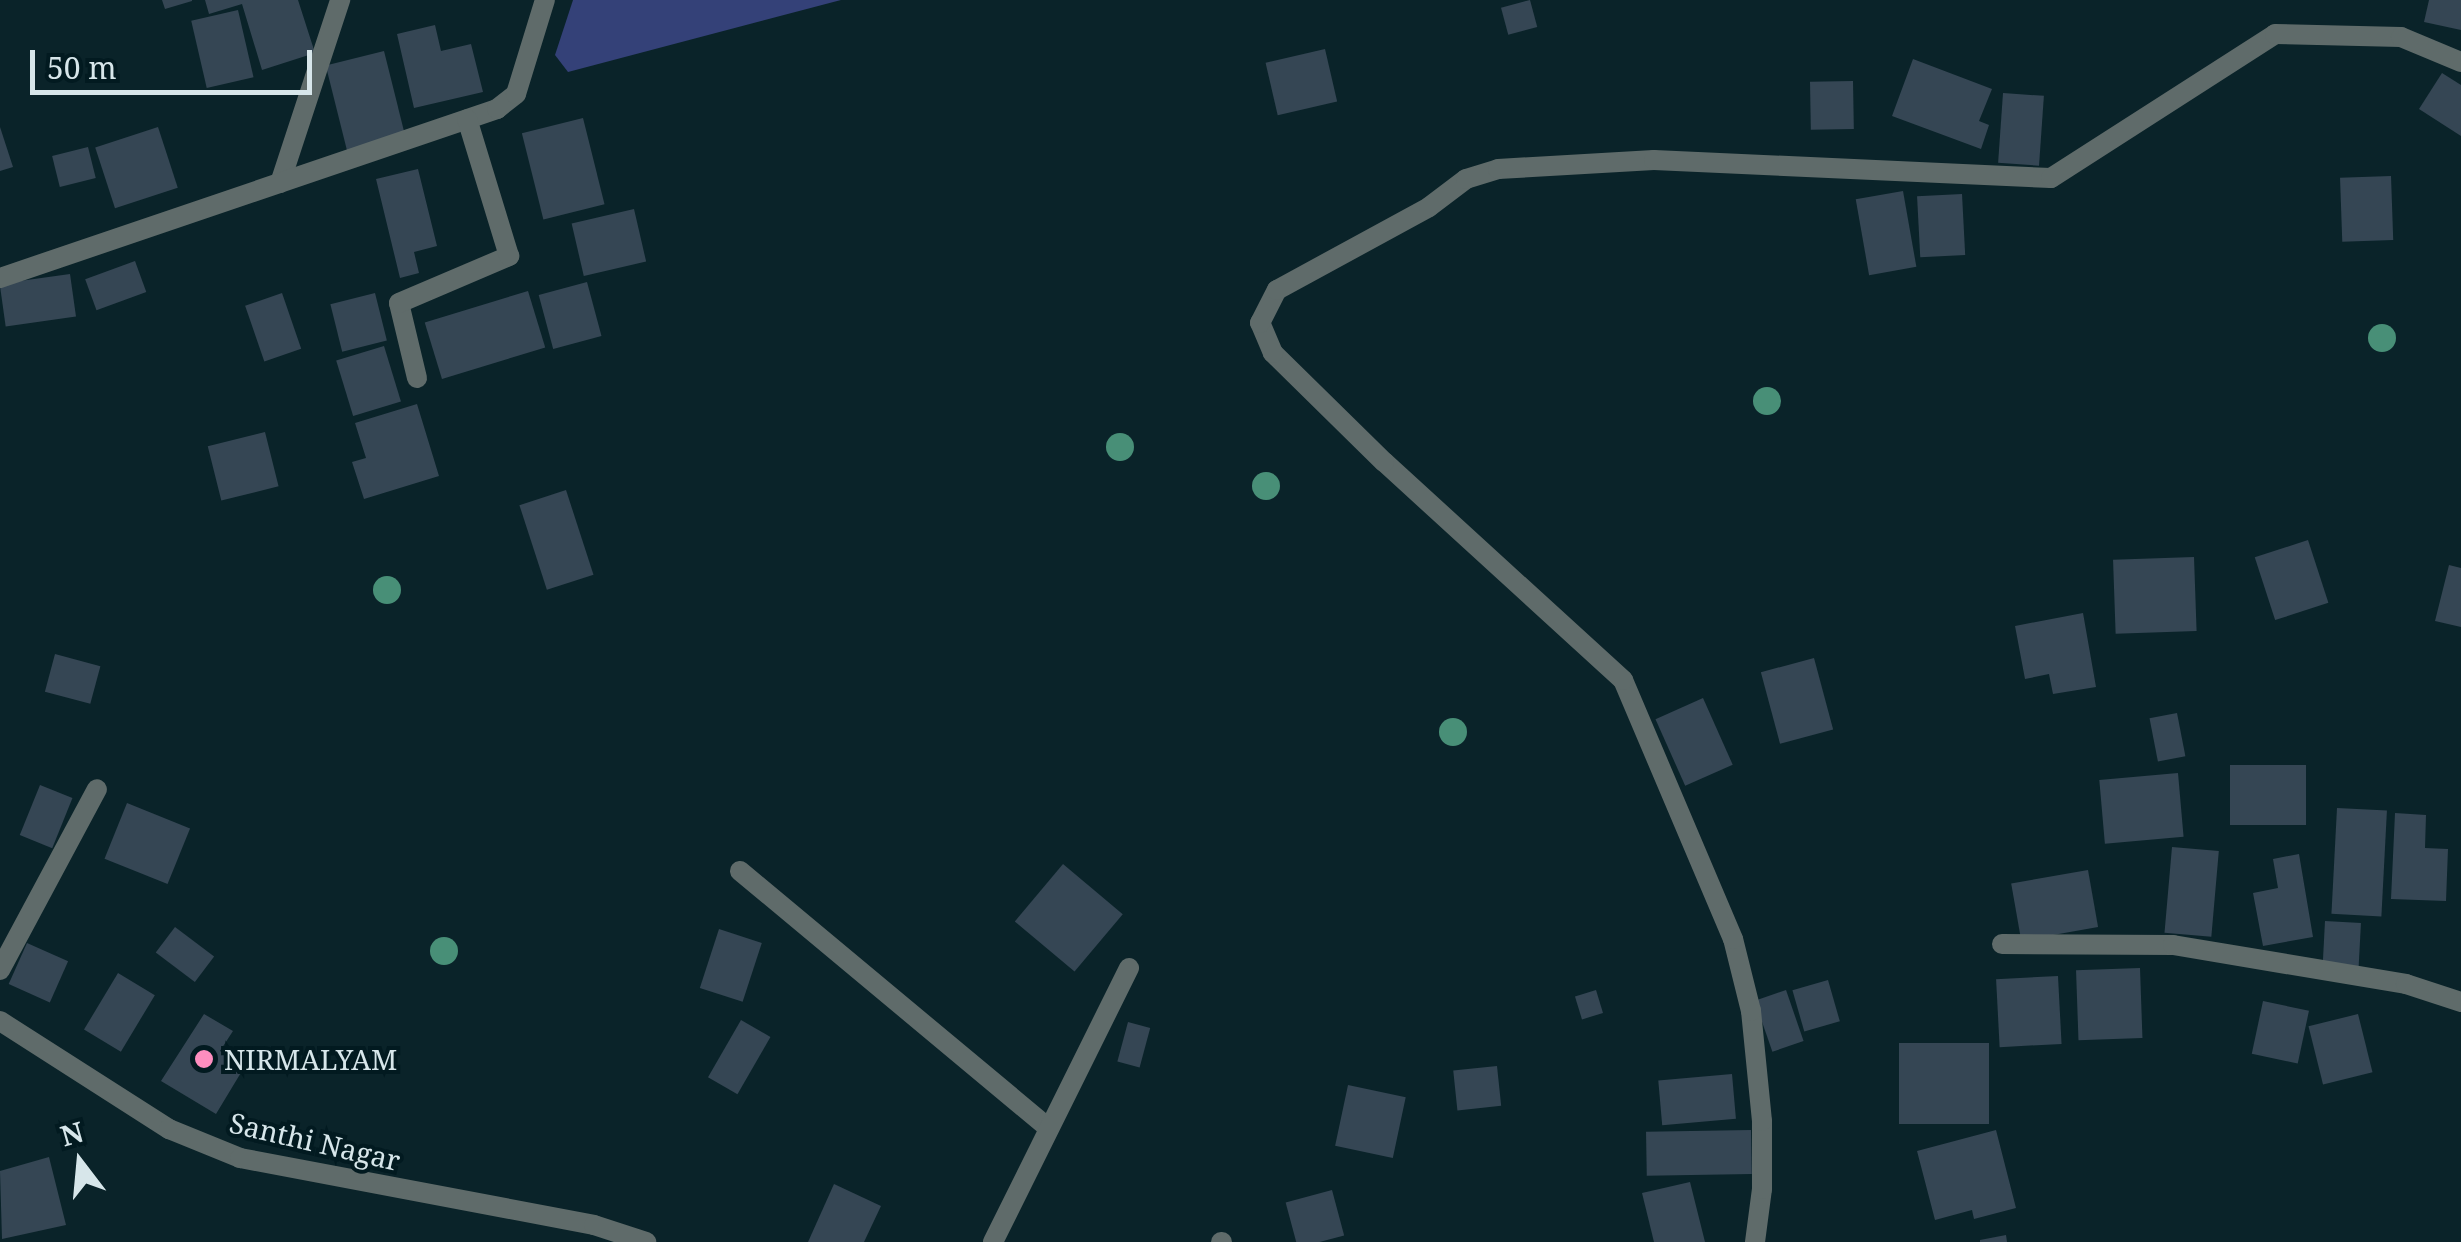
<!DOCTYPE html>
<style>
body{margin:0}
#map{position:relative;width:2461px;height:1242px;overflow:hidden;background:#0a2329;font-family:"Noto Serif",serif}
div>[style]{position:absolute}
.water>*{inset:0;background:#344178}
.building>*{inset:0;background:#354654;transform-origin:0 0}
.minor>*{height:20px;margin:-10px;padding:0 10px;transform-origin:10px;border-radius:10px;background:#5f6b6a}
.trees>*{width:28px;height:28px;margin:-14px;border-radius:50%;background:#488f77}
.dots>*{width:28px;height:28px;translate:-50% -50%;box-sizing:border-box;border:5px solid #021a20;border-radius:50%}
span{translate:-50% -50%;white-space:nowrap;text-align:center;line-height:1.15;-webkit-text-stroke:8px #021a20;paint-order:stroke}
.poi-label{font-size:28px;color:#d7e6ea}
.left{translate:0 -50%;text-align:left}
.street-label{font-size:28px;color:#d7e6ea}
.north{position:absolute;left:30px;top:1112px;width:100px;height:100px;-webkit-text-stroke:8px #021a20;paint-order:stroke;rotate:344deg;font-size:28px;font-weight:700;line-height:40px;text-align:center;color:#d7e6ea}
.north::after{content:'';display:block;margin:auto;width:35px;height:45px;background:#d7e6ea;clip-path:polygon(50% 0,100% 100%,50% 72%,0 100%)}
.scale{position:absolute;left:30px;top:50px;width:282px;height:45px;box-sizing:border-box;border:5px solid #d7e6ea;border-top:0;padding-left:12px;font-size:30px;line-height:35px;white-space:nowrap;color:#d7e6ea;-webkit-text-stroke:8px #021a20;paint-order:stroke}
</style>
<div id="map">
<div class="water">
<div style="clip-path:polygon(573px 0,841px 0,568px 72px,555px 55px)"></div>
</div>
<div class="building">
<div style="clip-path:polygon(162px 0,192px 0,192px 1px,165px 9px)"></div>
<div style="clip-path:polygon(205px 0,298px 0,315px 53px,262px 70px,242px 4px,209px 14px)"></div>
<div style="left:1530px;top:0;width:28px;height:30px;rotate:75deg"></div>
<div style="clip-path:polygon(2429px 0,2461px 0,2461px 30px,2424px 22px)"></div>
<div style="left:238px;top:10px;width:69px;height:48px;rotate:77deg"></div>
<div style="clip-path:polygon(435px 25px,441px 51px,471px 44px,483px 92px,414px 108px,397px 34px)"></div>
<div style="left:1325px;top:49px;width:54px;height:61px;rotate:77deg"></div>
<div style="left:384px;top:51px;width:89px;height:60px;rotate:76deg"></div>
<div style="clip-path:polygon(1913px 59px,1992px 89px,1979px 121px,1989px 125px,1981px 149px,1892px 116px)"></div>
<div style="clip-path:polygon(2442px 73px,2461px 85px,2461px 136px,2419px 109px)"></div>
<div style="left:1853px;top:81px;width:48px;height:43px;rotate:89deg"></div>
<div style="left:2003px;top:93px;width:41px;height:70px;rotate:4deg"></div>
<div style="left:583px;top:118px;width:89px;height:63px;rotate:76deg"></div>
<div style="clip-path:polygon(0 127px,13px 167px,0 171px)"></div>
<div style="left:158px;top:127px;width:64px;height:66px;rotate:72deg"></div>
<div style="left:88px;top:147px;width:32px;height:37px;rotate:76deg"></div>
<div style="clip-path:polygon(418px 169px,437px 246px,414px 252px,419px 273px,400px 278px,376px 179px)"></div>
<div style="left:2391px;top:176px;width:64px;height:51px;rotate:88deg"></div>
<div style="left:1903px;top:191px;width:77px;height:48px;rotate:80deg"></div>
<div style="left:1962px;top:194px;width:61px;height:45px;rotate:87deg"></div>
<div style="left:634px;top:209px;width:54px;height:64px;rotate:77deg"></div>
<div style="left:135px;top:261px;width:33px;height:53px;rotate:70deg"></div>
<div style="left:70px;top:274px;width:43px;height:71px;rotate:82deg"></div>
<div style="left:587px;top:282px;width:56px;height:50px;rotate:75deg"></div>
<div style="left:528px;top:291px;width:59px;height:108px;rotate:73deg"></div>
<div style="left:282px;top:293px;width:59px;height:39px;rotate:71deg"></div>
<div style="left:375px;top:293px;width:49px;height:46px;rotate:76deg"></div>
<div style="left:384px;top:346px;width:58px;height:50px;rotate:73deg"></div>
<div style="clip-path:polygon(417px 404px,439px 476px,364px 499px,352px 462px,366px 458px,355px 423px)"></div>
<div style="left:265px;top:432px;width:56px;height:59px;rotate:76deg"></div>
<div style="left:566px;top:490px;width:89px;height:49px;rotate:72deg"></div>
<div style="left:2308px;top:540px;width:66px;height:56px;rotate:72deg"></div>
<div style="left:2194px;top:557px;width:74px;height:81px;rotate:88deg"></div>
<div style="clip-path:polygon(2449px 565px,2461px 568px,2461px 627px,2435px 621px)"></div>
<div style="clip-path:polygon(2083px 613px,2096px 687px,2053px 694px,2049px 674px,2025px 679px,2015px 626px)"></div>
<div style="left:55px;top:654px;width:47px;height:39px;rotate:15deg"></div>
<div style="left:1814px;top:658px;width:74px;height:55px;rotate:75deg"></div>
<div style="left:1703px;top:698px;width:73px;height:52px;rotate:66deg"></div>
<div style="left:2177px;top:713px;width:44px;height:28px;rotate:79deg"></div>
<div style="left:2230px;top:765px;width:76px;height:60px"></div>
<div style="left:2178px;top:773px;width:64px;height:79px;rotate:85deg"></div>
<div style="left:40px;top:785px;width:35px;height:54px;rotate:22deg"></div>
<div style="left:127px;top:803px;width:68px;height:60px;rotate:22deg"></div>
<div style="left:2337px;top:808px;width:50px;height:106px;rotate:3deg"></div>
<div style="clip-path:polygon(2395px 813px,2426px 815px,2425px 848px,2448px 849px,2446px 901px,2391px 899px)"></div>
<div style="left:2172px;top:847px;width:47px;height:86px;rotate:5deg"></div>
<div style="clip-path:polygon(2299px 854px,2313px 937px,2263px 946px,2253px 893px,2278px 888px,2273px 859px)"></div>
<div style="left:1063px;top:864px;width:78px;height:75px;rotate:40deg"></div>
<div style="left:2088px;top:870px;width:58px;height:78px;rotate:80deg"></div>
<div style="left:2325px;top:921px;width:36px;height:44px;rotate:3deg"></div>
<div style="left:175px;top:927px;width:49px;height:32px;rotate:37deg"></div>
<div style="left:719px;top:929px;width:45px;height:62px;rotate:18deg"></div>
<div style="left:27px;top:943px;width:45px;height:45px;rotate:24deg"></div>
<div style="left:2140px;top:968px;width:70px;height:64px;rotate:88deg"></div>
<div style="left:118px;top:973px;width:43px;height:66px;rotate:31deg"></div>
<div style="left:2058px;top:976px;width:68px;height:62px;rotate:87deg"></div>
<div style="left:1828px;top:980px;width:43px;height:37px;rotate:74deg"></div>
<div style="left:1596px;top:990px;width:24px;height:22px;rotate:73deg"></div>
<div style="left:1786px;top:990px;width:54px;height:33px;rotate:71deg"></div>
<div style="left:2263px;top:1001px;width:47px;height:54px;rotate:12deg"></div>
<div style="clip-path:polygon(204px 1014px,233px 1031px,220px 1051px,245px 1066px,216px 1114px,161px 1081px)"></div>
<div style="left:2358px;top:1014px;width:60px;height:51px;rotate:76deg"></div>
<div style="left:741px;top:1020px;width:34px;height:66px;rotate:30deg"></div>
<div style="left:1128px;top:1022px;width:23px;height:41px;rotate:15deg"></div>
<div style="left:1899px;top:1043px;width:90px;height:81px"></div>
<div style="left:1497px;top:1066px;width:40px;height:44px;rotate:84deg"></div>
<div style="left:1732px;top:1074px;width:45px;height:74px;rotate:85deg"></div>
<div style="left:1348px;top:1085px;width:59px;height:62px;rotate:12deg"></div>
<div style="left:1751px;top:1130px;width:44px;height:105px;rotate:89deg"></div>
<div style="clip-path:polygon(1996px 1130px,2016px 1208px,1974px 1219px,1972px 1210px,1935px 1220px,1917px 1151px)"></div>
<div style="clip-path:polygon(49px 1157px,66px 1225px,2px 1239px,0 1171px)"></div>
<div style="clip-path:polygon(1690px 1182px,1705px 1242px,1654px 1242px,1642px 1193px)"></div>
<div style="clip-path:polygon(834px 1184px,881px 1206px,864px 1242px,808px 1242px)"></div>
<div style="left:1332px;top:1190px;width:47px;height:48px;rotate:75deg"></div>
<div style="clip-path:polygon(2006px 1235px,2007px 1242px,1980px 1242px,1980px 1240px)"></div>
</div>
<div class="minor">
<div style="left:280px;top:183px;width:193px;rotate:-71.8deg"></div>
<div style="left:0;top:278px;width:525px;rotate:-18.78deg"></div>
<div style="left:497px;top:109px;width:24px;rotate:-38deg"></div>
<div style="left:516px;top:94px;width:98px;rotate:-72.9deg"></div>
<div style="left:417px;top:378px;width:77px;rotate:-103.5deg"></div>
<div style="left:399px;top:303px;width:120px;rotate:-23.1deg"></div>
<div style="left:509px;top:256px;width:143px;rotate:-107deg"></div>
<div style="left:740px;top:871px;width:402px;rotate:39.8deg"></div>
<div style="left:2002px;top:944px;width:171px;rotate:0.3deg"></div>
<div style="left:2173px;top:945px;width:236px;rotate:9.5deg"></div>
<div style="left:2406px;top:984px;width:58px;rotate:18.1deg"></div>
<div style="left:0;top:970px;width:205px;rotate:-61.8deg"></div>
<div style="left:0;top:1021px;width:201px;rotate:32.6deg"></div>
<div style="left:169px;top:1129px;width:77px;rotate:22.2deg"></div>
<div style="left:240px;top:1158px;width:360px;rotate:10.7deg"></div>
<div style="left:594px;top:1225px;width:55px;rotate:18.1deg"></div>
<div style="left:993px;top:1242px;width:306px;rotate:-63.6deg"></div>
<div style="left:1221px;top:1242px;width:1px"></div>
<div style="left:1755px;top:1242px;width:53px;rotate:-82.5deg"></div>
<div style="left:1762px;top:1189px;width:68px;rotate:-90deg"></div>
<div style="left:1762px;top:1121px;width:111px;rotate:-95.7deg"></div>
<div style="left:1751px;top:1011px;width:74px;rotate:-104deg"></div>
<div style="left:1733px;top:939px;width:281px;rotate:-113deg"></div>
<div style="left:1623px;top:680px;width:323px;rotate:-137.6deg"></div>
<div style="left:1384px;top:462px;width:156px;rotate:-135.5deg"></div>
<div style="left:1273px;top:353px;width:33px;rotate:-113deg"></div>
<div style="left:1260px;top:323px;width:37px;rotate:-63deg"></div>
<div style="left:1277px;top:290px;width:173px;rotate:-28.6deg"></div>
<div style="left:1429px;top:207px;width:46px;rotate:-37.1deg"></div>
<div style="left:1466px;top:179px;width:34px;rotate:-17deg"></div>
<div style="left:1498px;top:169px;width:156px;rotate:-3.3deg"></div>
<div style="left:1654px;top:160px;width:397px;rotate:2.6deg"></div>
<div style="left:2051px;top:178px;width:266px;rotate:-32.7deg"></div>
<div style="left:2275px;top:34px;width:126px;rotate:1.4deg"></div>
<div style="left:2401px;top:37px;width:65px;rotate:22.6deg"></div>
</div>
<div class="trees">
<div style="left:2382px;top:338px"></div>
<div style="left:1767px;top:401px"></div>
<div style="left:1120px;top:447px"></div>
<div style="left:1266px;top:486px"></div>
<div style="left:387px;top:590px"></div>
<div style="left:1453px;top:732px"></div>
<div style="left:444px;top:951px"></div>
</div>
<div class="dots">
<div style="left:204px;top:1059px;background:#fd8ebf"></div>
</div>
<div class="poi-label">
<span class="left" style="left:224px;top:1059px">NIRMALYAM</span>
</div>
<div class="street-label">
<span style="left:315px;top:1141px;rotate:13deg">Santhi Nagar</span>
</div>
<div class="north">N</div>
<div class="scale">50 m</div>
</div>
